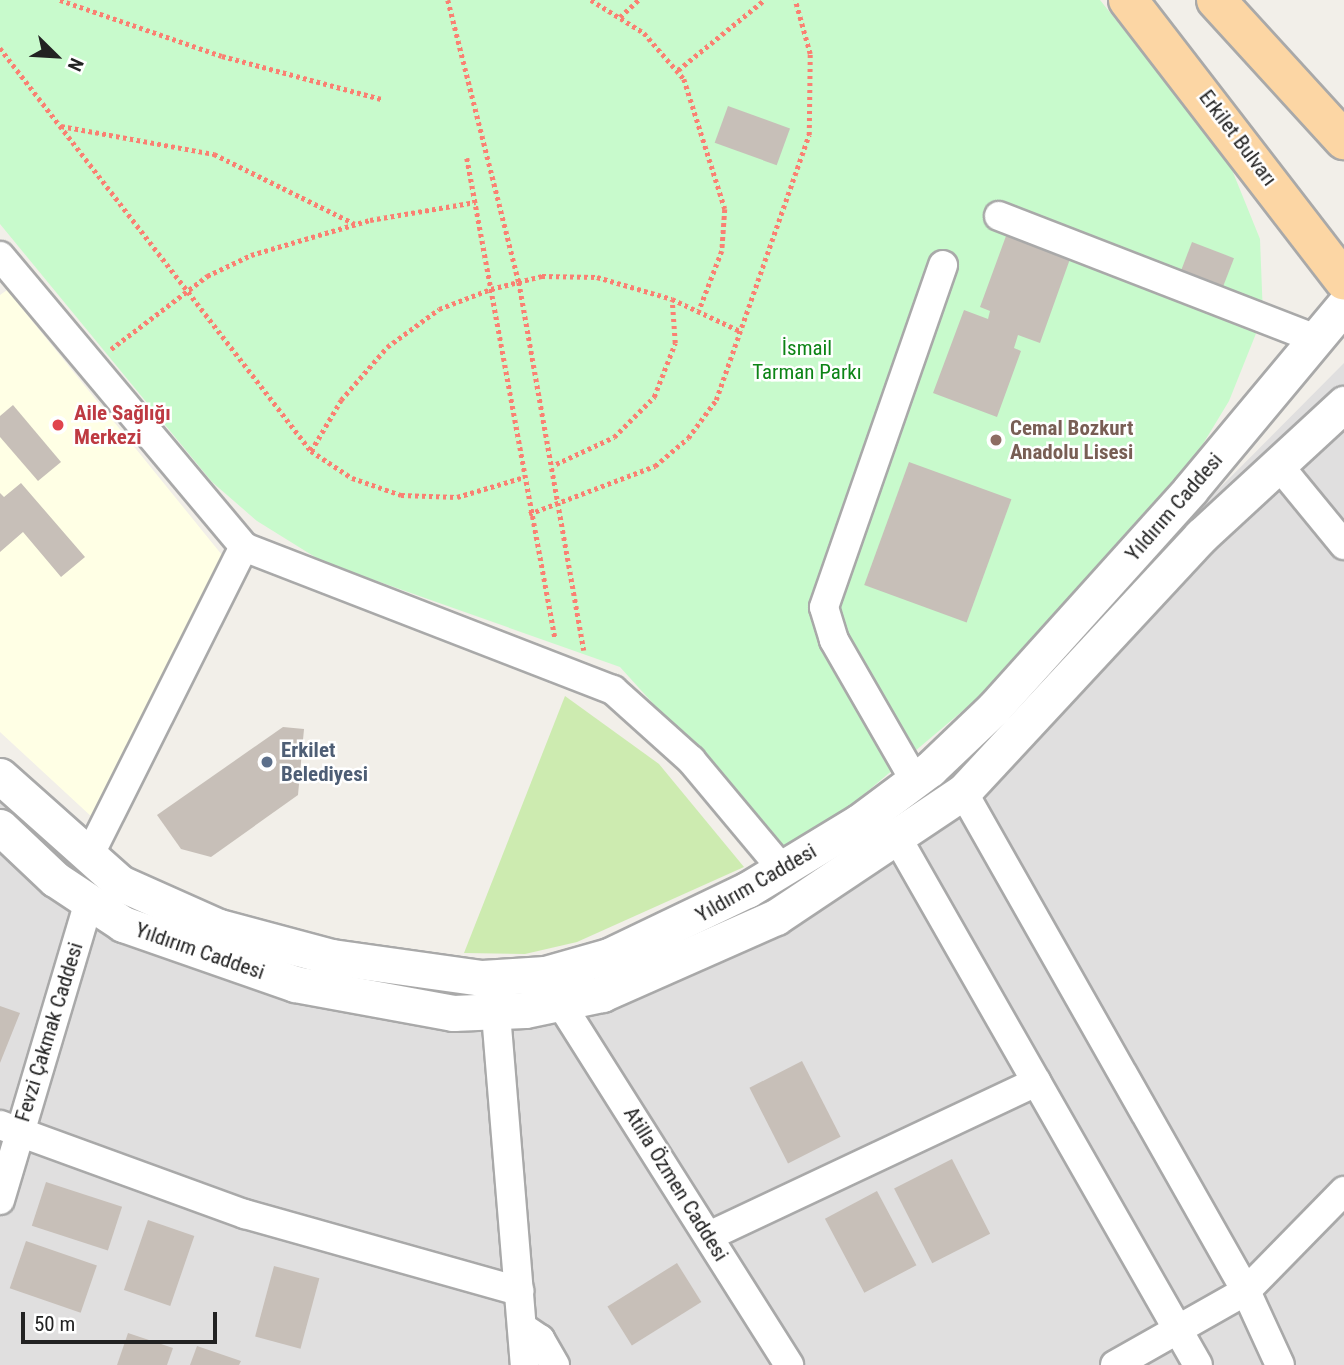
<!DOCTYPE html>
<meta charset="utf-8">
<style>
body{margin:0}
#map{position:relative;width:1344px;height:1365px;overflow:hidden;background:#f2efe9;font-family:"Roboto Condensed",sans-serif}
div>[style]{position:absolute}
.residential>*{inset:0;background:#e0dfdf}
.education>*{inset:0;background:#ffffe5}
.grass>*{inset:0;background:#cdebb0}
.park>*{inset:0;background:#c8facc}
.building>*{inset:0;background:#c7bfb8;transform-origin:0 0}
.path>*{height:4.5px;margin-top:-2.25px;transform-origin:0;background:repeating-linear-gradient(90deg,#fa8072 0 3.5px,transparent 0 7px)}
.roads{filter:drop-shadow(2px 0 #a9a9a9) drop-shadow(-2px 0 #a9a9a9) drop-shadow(0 2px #a9a9a9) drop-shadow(0 -2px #a9a9a9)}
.minor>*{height:28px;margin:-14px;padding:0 14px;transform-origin:14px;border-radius:14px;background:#fff}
.tertiary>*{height:35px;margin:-17.5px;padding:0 17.5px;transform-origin:17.5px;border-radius:17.5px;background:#fff}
.primary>*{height:38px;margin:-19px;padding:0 19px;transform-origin:19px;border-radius:19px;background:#fcd6a4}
.dots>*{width:19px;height:19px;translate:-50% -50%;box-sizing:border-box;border:4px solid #fff;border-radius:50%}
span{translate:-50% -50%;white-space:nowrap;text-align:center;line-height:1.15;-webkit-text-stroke:5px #fff;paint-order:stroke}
.street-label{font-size:21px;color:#222}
.park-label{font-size:21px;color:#0c8416}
.health-label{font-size:21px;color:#be3a42;font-weight:700}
.left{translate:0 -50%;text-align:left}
.education-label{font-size:21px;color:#785e54;font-weight:700}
.service-label{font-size:21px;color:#4e5e75;font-weight:700}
.north{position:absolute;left:21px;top:21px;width:70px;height:70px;-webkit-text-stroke:5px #fff;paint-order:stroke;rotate:114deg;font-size:19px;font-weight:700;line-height:28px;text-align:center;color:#222}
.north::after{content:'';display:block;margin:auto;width:24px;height:32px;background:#222;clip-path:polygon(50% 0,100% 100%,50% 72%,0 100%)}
.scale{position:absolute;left:21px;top:1312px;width:196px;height:32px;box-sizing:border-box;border:4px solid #222;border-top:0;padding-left:9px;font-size:21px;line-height:24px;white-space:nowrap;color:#222;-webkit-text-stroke:5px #fff;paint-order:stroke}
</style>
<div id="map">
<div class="residential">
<div style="clip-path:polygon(1344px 363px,1344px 1365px,0 1365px,0 803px,98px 886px,246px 951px,300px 967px,402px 986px,494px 994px,667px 951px,770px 897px,914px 800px,1013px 710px,1168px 540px)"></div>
</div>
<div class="education">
<div style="clip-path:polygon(7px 290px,222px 555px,93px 818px,0 732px,0 295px)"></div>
</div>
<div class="grass">
<div style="clip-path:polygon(565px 696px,659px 764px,744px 867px,577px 942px,525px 954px,464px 953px)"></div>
</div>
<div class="park">
<div style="clip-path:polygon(0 0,1100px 0,1228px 160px,1260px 239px,1263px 316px,1229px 401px,1189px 467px,1005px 675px,791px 856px,620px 667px,323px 562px,257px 521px,212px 482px,0 224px)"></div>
</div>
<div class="building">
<div style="left:728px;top:106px;width:66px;height:39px;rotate:20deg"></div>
<div style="clip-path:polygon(1006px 236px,1070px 259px,1040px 343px,1018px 335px,1014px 348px,1021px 351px,997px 417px,933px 393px,964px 310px,988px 319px,990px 311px,980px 307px)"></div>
<div style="left:1192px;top:242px;width:45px;height:31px;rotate:21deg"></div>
<div style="clip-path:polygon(13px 405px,61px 462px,38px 481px,0 437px,0 416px)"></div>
<div style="left:909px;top:462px;width:109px;height:131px;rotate:20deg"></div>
<div style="clip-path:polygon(21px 483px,85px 557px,61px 577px,23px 532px,0 552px,0 493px,4px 497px)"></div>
<div style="clip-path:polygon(283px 727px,304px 729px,298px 795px,211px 857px,181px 849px,157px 815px)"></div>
<div style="clip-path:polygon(0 1006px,20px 1013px,0 1063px)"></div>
<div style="left:802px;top:1061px;width:85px;height:59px;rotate:63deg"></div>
<div style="left:952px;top:1159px;width:84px;height:65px;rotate:63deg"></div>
<div style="left:46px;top:1182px;width:80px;height:46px;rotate:18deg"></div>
<div style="left:877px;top:1191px;width:84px;height:59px;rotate:62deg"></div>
<div style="left:148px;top:1220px;width:49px;height:74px;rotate:19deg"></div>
<div style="left:26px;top:1241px;width:75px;height:50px;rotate:19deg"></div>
<div style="left:677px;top:1263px;width:46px;height:82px;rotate:58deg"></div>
<div style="left:274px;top:1266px;width:47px;height:73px;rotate:15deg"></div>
<div style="clip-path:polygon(128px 1333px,173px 1348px,167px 1365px,117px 1365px)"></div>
<div style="clip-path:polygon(197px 1346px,241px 1361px,239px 1365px,190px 1365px)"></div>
</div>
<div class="path">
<div style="left:60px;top:0;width:171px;rotate:19.1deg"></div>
<div style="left:222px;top:56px;width:165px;rotate:15.1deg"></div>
<div style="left:448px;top:0;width:291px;rotate:75.9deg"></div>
<div style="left:519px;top:282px;width:374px;rotate:80deg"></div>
<div style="left:591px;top:0;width:62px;rotate:31.9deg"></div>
<div style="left:644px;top:33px;width:61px;rotate:49deg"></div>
<div style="left:684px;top:79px;width:136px;rotate:72.5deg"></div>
<div style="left:725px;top:209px;width:42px;rotate:94.1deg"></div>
<div style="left:722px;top:251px;width:64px;rotate:111deg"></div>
<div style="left:620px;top:17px;width:25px;rotate:-43deg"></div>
<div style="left:0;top:48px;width:509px;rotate:52.34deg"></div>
<div style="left:311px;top:451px;width:49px;rotate:33.4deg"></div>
<div style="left:352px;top:478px;width:52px;rotate:19.1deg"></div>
<div style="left:401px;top:495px;width:56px;rotate:2deg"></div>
<div style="left:457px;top:497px;width:67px;rotate:-16.5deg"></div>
<div style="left:678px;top:70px;width:111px;rotate:-39.1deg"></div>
<div style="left:61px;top:126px;width:156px;rotate:10.4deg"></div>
<div style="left:214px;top:154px;width:157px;rotate:26.4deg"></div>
<div style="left:467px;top:158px;width:488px;rotate:79.6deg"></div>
<div style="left:111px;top:349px;width:121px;rotate:-37.2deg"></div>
<div style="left:207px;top:276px;width:49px;rotate:-25.5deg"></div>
<div style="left:251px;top:255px;width:124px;rotate:-16.4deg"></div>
<div style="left:370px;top:220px;width:107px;rotate:-9.7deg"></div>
<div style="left:311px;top:451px;width:59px;rotate:-59.5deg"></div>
<div style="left:341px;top:400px;width:70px;rotate:-49deg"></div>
<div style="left:387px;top:347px;width:64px;rotate:-36.2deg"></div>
<div style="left:439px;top:309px;width:56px;rotate:-21deg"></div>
<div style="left:491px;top:289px;width:53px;rotate:-14.3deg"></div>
<div style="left:542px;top:276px;width:55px;rotate:1deg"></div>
<div style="left:597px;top:277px;width:78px;rotate:16.3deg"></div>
<div style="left:672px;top:299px;width:77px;rotate:25.2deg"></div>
<div style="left:556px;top:464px;width:64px;rotate:-25deg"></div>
<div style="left:614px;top:437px;width:57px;rotate:-45deg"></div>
<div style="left:654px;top:397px;width:58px;rotate:-68.7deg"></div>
<div style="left:675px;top:343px;width:43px;rotate:-94deg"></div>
<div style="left:529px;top:514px;width:135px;rotate:-20.9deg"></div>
<div style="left:655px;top:466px;width:43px;rotate:-40.3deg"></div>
<div style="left:688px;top:438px;width:47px;rotate:-53.6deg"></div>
<div style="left:716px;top:400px;width:281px;rotate:-70.7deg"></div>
<div style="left:809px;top:135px;width:81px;rotate:-89.3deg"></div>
<div style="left:810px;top:54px;width:56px;rotate:-105.5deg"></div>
</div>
<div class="roads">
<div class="minor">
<div style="left:999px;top:216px;width:340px;rotate:21.2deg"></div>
<div style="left:0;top:256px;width:380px;rotate:50deg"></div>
<div style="left:244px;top:547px;width:396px;rotate:21.2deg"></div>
<div style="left:613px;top:690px;width:105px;rotate:41.9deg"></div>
<div style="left:691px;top:760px;width:142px;rotate:50.1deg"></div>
<div style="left:1280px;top:467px;width:101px;rotate:50.6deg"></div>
<div style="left:915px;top:781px;width:163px;rotate:-119.9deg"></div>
<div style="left:834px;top:640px;width:34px;rotate:-107deg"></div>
<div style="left:824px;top:607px;width:362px;rotate:-70.8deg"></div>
<div style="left:963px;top:792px;width:574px;rotate:60.44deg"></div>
<div style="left:1246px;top:1291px;width:81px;rotate:65.3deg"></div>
<div style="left:899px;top:841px;width:603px;rotate:60.29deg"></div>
<div style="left:89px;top:856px;width:346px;rotate:-63.4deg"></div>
<div style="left:561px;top:1004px;width:427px;rotate:57.7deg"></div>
<div style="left:496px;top:1014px;width:352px;rotate:85.3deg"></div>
<div style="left:0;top:1125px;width:261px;rotate:20deg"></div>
<div style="left:245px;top:1214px;width:285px;rotate:15.7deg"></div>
<div style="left:0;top:1200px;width:309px;rotate:-73.4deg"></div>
<div style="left:709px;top:1236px;width:362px;rotate:-25.2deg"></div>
<div style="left:522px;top:1327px;width:22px;rotate:34deg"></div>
<div style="left:540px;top:1339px;width:30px;rotate:60deg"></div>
<div style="left:1115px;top:1365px;width:150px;rotate:-29.5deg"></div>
<div style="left:1246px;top:1291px;width:140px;rotate:-45.6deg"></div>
</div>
<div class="tertiary">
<div style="left:0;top:776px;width:161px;rotate:41.7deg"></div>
<div style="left:120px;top:883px;width:108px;rotate:24deg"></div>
<div style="left:219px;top:927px;width:117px;rotate:14.9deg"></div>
<div style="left:332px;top:957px;width:151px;rotate:8deg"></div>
<div style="left:482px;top:978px;width:63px;rotate:-3.6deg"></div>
<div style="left:545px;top:974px;width:66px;rotate:-15.7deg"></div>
<div style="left:609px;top:956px;width:153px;rotate:-25.6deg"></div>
<div style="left:747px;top:890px;width:131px;rotate:-31.3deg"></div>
<div style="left:859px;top:822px;width:89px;rotate:-36.7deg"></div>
<div style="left:930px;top:769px;width:88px;rotate:-43.6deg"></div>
<div style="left:994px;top:708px;width:293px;rotate:-48deg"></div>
<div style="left:1190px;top:490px;width:241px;rotate:-50.2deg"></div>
<div style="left:0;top:827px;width:76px;rotate:43.4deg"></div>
<div style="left:55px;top:879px;width:82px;rotate:33.5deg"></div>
<div style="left:123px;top:924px;width:182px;rotate:19.2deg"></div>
<div style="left:295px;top:984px;width:161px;rotate:10.4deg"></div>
<div style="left:453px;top:1013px;width:72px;rotate:-2.4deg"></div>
<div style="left:525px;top:1010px;width:79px;rotate:-11.7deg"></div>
<div style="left:602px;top:994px;width:190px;rotate:-23.9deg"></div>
<div style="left:776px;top:917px;width:225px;rotate:-33.8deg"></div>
<div style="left:963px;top:792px;width:350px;rotate:-47.1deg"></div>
<div style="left:1201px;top:536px;width:195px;rotate:-42.7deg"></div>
</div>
<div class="primary">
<div style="left:1128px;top:0;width:354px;rotate:52.4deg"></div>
<div style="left:1216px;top:0;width:190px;rotate:47.6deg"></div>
</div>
</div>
<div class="dots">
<div style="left:58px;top:425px;background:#e0444e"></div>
<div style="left:996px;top:440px;background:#8d6e63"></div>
<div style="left:267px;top:762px;background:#5c6f8a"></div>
</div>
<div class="street-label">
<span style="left:1238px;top:138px;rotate:53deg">Erkilet Bulvarı</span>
<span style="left:1174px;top:507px;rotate:-49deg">Yıldırım Caddesi</span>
<span style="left:756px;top:883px;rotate:-30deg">Yıldırım Caddesi</span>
<span style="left:200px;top:951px;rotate:19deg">Yıldırım Caddesi</span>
<span style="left:49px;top:1032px;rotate:-73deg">Fevzi Çakmak Caddesi</span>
<span style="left:676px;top:1184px;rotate:58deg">Atilla Özmen Caddesi</span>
</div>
<div class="park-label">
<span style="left:807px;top:360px">İsmail<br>Tarman Parkı</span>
</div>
<div class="health-label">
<span class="left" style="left:74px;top:425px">Aile Sağlığı<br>Merkezi</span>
</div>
<div class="education-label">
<span class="left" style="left:1010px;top:440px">Cemal Bozkurt<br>Anadolu Lisesi</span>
</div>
<div class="service-label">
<span class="left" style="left:281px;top:762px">Erkilet<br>Belediyesi</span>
</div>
<div class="north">N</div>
<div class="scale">50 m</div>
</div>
